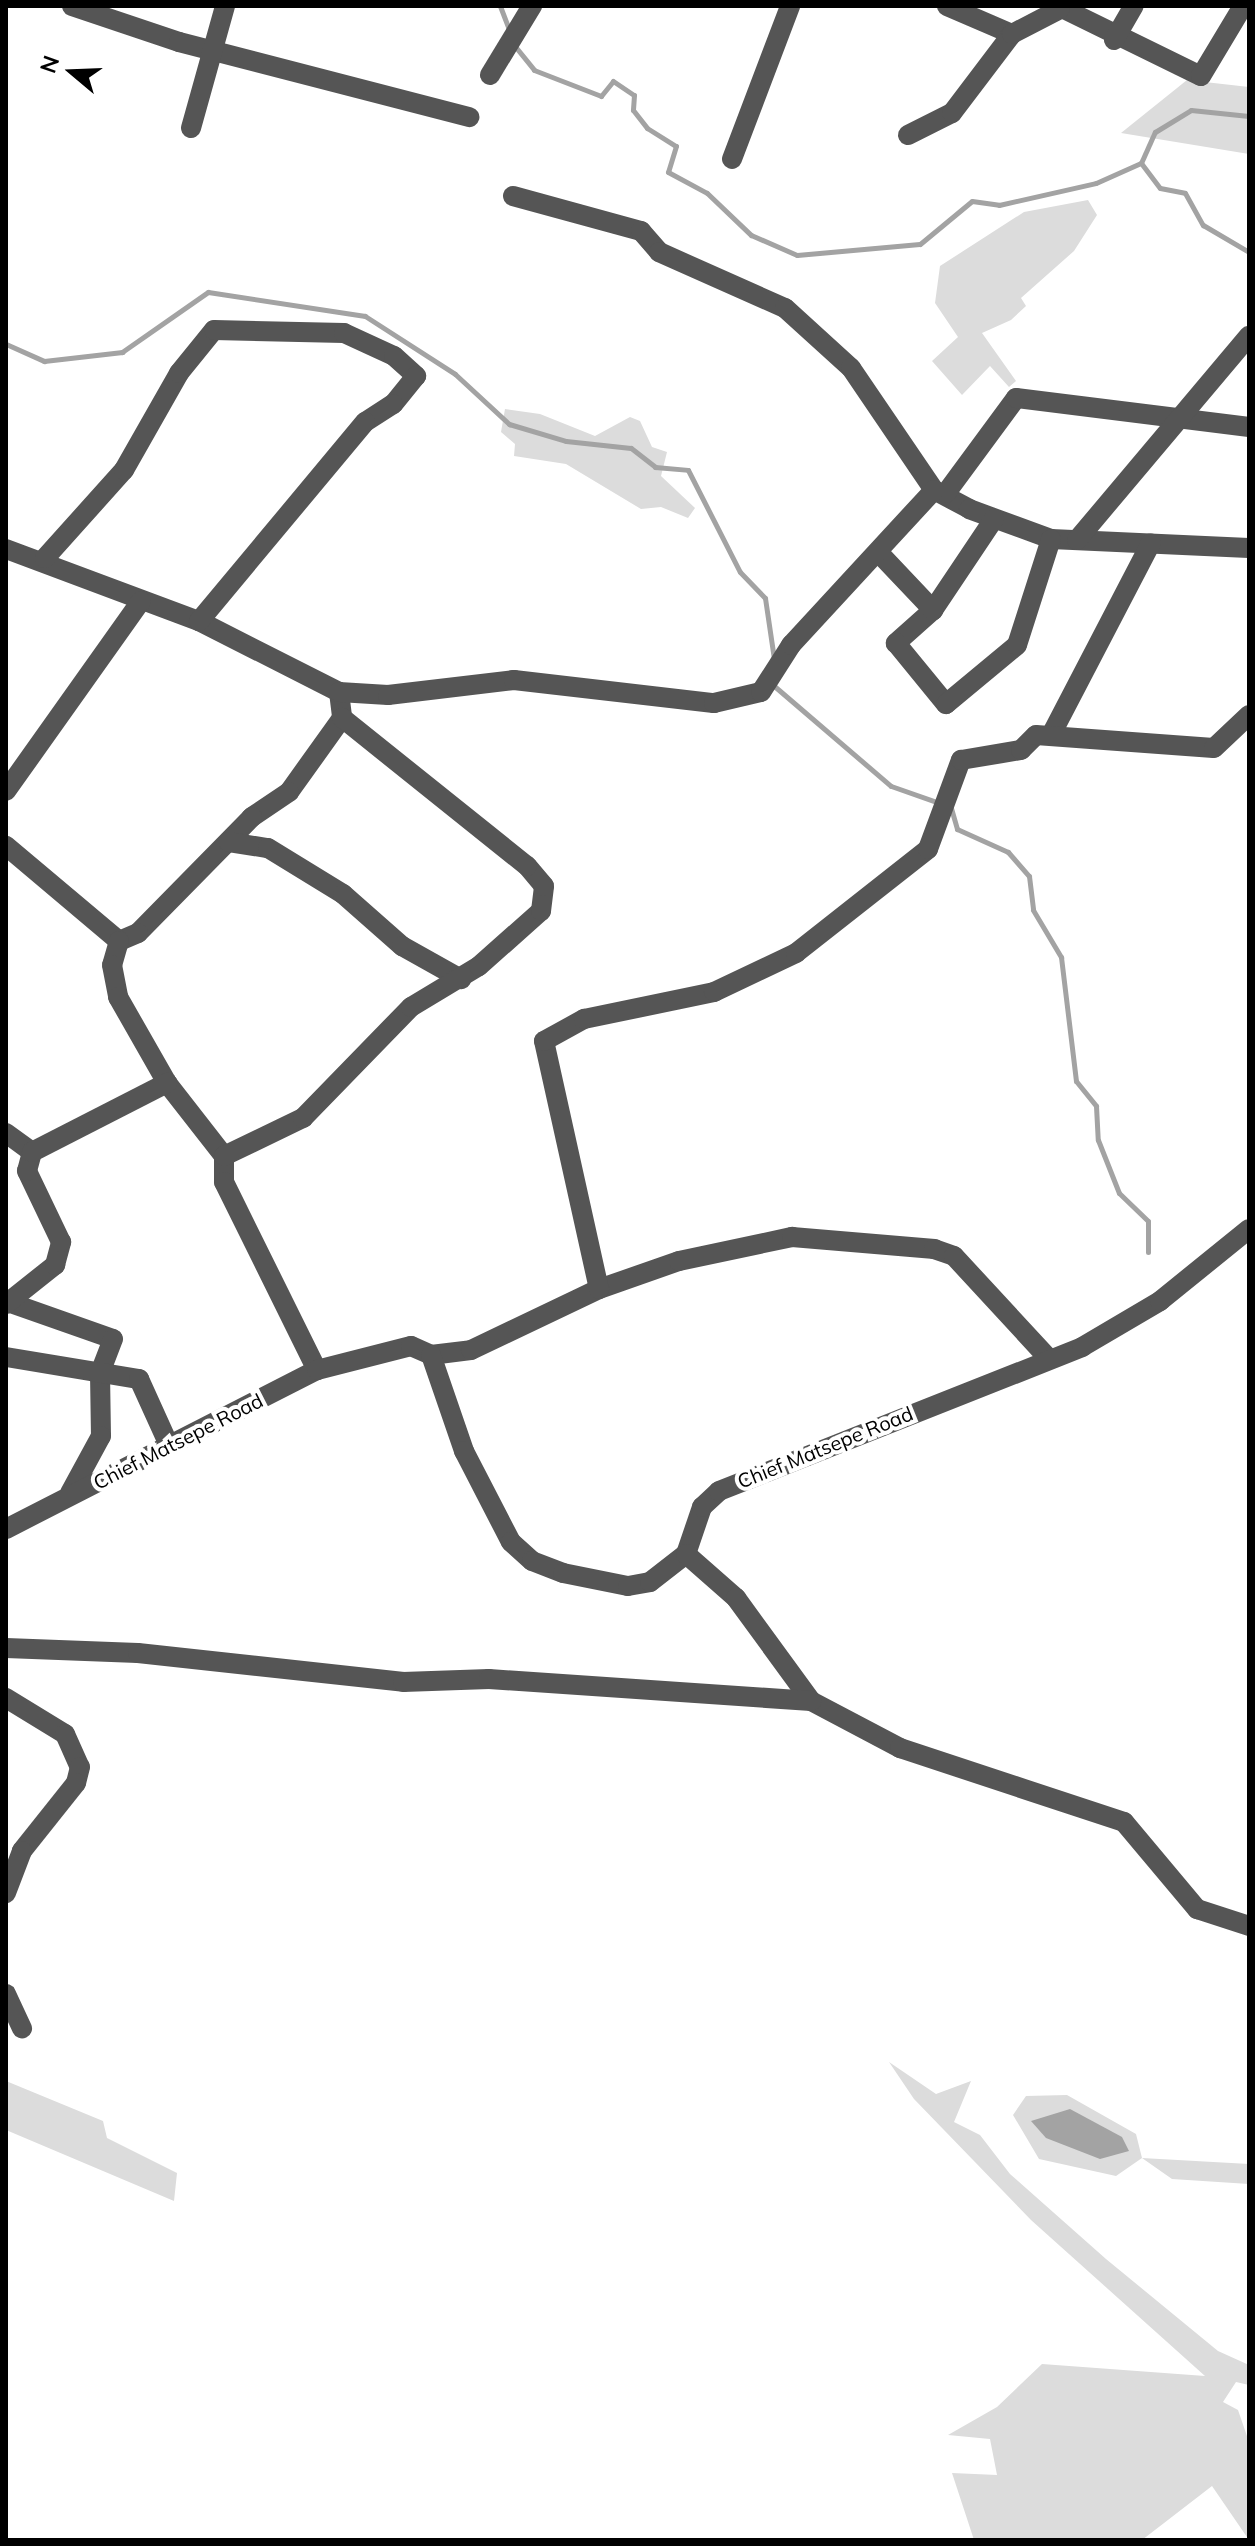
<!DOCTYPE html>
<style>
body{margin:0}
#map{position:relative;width:1255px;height:2546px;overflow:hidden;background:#fff;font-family:Mulish,sans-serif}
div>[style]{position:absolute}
.green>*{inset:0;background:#dcdcdc}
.water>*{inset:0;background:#a3a3a3}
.stream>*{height:5px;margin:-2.5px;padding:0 2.5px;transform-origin:2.5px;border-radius:2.5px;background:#a3a3a3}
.minor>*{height:20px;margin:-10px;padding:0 10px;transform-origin:10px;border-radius:10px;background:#555}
span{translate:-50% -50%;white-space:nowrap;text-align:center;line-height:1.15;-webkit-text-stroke:8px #fff;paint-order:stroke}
.street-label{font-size:20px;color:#000}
.frame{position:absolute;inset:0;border:8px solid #000;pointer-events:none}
.north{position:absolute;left:32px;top:32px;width:80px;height:80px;-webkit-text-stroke:6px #fff;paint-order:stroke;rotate:289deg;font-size:22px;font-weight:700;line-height:32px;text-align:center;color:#000}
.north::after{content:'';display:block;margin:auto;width:28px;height:36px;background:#000;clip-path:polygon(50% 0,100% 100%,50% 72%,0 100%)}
</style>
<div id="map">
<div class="green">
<div style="clip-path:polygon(1187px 80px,1249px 87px,1249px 154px,1121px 133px)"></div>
<div style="clip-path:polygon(1088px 200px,1097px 215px,1074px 251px,1021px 298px,1026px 306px,1011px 320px,982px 333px,1016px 381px,1009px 387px,990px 366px,962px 395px,932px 361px,958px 337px,935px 303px,940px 266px,1024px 212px)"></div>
<div style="clip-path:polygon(505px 409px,540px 414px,595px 436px,630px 417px,640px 421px,652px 447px,667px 452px,661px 476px,695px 508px,688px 518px,661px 507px,641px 509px,566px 464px,514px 456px,515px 444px,501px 432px)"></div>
<div style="clip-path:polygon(889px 2062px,936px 2094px,971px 2081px,954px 2122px,980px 2135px,1010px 2174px,1106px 2259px,1218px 2351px,1249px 2365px,1249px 2385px,1236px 2382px,1223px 2402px,1238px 2410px,1249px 2442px,1249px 2540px,1212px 2486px,1142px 2540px,974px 2540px,952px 2473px,997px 2475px,990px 2439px,948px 2435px,997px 2407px,1042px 2364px,1205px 2376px,1031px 2220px,914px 2099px)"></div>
<div style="clip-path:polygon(6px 2081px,103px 2121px,107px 2138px,177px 2173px,174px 2201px,6px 2130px)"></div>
<div style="clip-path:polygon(1067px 2095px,1136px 2134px,1142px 2158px,1249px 2164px,1249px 2184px,1172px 2179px,1142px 2158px,1116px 2176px,1039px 2159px,1013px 2115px,1026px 2096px)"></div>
</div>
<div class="water">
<div style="clip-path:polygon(1070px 2109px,1122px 2137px,1129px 2151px,1100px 2159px,1046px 2138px,1031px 2121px)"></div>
</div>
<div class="stream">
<div style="left:500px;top:6px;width:28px;rotate:69deg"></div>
<div style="left:514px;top:45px;width:32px;rotate:51deg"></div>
<div style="left:534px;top:70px;width:72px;rotate:21.2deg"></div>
<div style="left:601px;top:96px;width:19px;rotate:-51deg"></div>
<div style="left:613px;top:81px;width:25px;rotate:34deg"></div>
<div style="left:634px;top:95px;width:15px;rotate:94deg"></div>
<div style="left:633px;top:110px;width:23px;rotate:52deg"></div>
<div style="left:647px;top:128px;width:34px;rotate:32deg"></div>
<div style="left:676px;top:146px;width:27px;rotate:107deg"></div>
<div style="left:668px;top:172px;width:44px;rotate:28.3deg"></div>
<div style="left:707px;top:193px;width:61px;rotate:43.7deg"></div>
<div style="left:751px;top:235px;width:50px;rotate:23.5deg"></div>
<div style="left:797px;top:255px;width:123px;rotate:-5.1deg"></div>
<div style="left:920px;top:244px;width:67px;rotate:-39.6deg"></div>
<div style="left:972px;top:201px;width:27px;rotate:8deg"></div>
<div style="left:999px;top:205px;width:99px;rotate:-12.8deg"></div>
<div style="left:1096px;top:183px;width:49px;rotate:-24deg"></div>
<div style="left:1141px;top:163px;width:31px;rotate:53deg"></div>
<div style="left:1160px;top:188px;width:25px;rotate:11deg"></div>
<div style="left:1185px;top:193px;width:37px;rotate:61deg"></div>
<div style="left:1203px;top:225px;width:53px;rotate:30.4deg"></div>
<div style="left:1141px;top:163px;width:34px;rotate:-66deg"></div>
<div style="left:1155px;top:132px;width:42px;rotate:-31.4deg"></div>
<div style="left:1191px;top:110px;width:58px;rotate:5.9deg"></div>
<div style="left:6px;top:344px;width:42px;rotate:24.1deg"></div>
<div style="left:44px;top:361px;width:79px;rotate:-6.6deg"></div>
<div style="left:122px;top:352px;width:105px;rotate:-34.9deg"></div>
<div style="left:208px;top:292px;width:159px;rotate:8.7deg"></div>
<div style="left:365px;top:316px;width:107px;rotate:32.8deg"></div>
<div style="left:455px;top:374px;width:74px;rotate:42.8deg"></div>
<div style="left:509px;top:424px;width:59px;rotate:16.6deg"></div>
<div style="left:566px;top:441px;width:65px;rotate:6.1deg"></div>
<div style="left:631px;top:448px;width:31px;rotate:38deg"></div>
<div style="left:655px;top:467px;width:33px;rotate:5deg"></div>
<div style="left:688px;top:470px;width:114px;rotate:63deg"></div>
<div style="left:740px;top:572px;width:36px;rotate:46deg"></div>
<div style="left:765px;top:598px;width:62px;rotate:81.6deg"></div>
<div style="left:773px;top:685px;width:155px;rotate:40.6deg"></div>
<div style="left:891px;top:786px;width:54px;rotate:19.4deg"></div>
<div style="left:951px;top:808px;width:22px;rotate:74deg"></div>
<div style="left:957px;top:829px;width:56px;rotate:24.3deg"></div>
<div style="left:1008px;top:852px;width:32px;rotate:49deg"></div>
<div style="left:1029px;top:876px;width:34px;rotate:83deg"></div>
<div style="left:1033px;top:910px;width:55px;rotate:59.2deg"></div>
<div style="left:1061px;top:957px;width:125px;rotate:83.1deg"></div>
<div style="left:1076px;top:1081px;width:32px;rotate:51deg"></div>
<div style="left:1096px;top:1106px;width:34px;rotate:87deg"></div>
<div style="left:1098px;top:1140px;width:57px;rotate:68.4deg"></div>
<div style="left:1119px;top:1193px;width:40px;rotate:44deg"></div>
<div style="left:1148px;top:1221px;width:31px;rotate:90deg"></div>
</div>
<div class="minor">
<div style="left:72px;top:6px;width:113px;rotate:18.6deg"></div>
<div style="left:179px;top:42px;width:300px;rotate:14.5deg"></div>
<div style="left:947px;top:6px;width:71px;rotate:23.3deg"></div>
<div style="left:1058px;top:6px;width:159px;rotate:26.1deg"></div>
<div style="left:1201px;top:76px;width:82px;rotate:-59deg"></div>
<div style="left:1114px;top:40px;width:39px;rotate:-60deg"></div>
<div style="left:490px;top:75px;width:81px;rotate:-58.7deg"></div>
<div style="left:191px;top:128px;width:127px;rotate:-74.4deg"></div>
<div style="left:908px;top:135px;width:49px;rotate:-26.6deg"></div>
<div style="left:952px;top:113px;width:99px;rotate:-52.8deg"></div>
<div style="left:1012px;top:34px;width:54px;rotate:-27.5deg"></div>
<div style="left:732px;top:159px;width:164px;rotate:-69.2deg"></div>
<div style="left:513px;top:196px;width:133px;rotate:15.3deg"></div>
<div style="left:641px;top:231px;width:28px;rotate:49deg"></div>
<div style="left:659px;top:252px;width:138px;rotate:24deg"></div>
<div style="left:785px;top:308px;width:89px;rotate:42.3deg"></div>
<div style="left:851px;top:368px;width:148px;rotate:55.8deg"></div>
<div style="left:934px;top:490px;width:40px;rotate:28deg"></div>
<div style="left:969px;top:509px;width:87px;rotate:20.1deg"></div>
<div style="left:1051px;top:539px;width:198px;rotate:2.6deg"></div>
<div style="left:946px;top:493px;width:118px;rotate:-53.6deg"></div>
<div style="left:1016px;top:398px;width:235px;rotate:7.1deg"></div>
<div style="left:994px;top:519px;width:110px;rotate:123.8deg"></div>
<div style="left:933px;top:610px;width:50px;rotate:138.3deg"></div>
<div style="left:896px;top:643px;width:79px;rotate:50.7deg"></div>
<div style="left:946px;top:704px;width:92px;rotate:-39.7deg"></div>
<div style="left:1017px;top:645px;width:111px;rotate:-72.2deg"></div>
<div style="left:1077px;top:540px;width:267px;rotate:-49.9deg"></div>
<div style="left:6px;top:549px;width:206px;rotate:20.5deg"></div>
<div style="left:199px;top:621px;width:157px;rotate:26.9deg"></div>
<div style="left:339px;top:692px;width:26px;rotate:83deg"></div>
<div style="left:342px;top:718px;width:91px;rotate:125.6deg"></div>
<div style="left:289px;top:792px;width:45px;rotate:146deg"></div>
<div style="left:252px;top:817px;width:163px;rotate:134.5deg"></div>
<div style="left:138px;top:933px;width:21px;rotate:157deg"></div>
<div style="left:119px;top:941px;width:148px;rotate:-139.9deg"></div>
<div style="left:879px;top:553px;width:79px;rotate:46.5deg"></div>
<div style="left:45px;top:558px;width:118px;rotate:-48.1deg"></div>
<div style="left:124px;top:470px;width:112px;rotate:-60.4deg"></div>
<div style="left:179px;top:373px;width:55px;rotate:-50.9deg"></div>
<div style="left:214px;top:330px;width:130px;rotate:1.3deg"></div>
<div style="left:344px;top:333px;width:55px;rotate:24.7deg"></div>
<div style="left:394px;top:356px;width:30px;rotate:42deg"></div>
<div style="left:416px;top:376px;width:36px;rotate:129deg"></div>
<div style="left:393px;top:404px;width:33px;rotate:147deg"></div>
<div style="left:365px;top:422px;width:259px;rotate:129.8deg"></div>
<div style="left:339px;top:692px;width:49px;rotate:3.5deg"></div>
<div style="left:388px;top:695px;width:127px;rotate:-6.8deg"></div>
<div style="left:514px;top:680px;width:201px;rotate:6.6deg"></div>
<div style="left:714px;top:703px;width:48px;rotate:-13.2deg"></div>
<div style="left:761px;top:692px;width:56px;rotate:-57.4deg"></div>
<div style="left:791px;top:645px;width:211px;rotate:-47.3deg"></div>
<div style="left:1051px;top:735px;width:216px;rotate:-62.5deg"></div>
<div style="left:6px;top:791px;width:233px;rotate:-54.6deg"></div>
<div style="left:229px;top:842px;width:39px;rotate:9deg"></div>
<div style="left:268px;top:848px;width:88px;rotate:31.5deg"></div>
<div style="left:343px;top:894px;width:79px;rotate:41.4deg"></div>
<div style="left:402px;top:946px;width:68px;rotate:29.2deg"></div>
<div style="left:119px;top:941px;width:25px;rotate:106deg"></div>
<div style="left:112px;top:965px;width:33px;rotate:79deg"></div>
<div style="left:118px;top:997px;width:99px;rotate:60.3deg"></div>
<div style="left:167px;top:1083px;width:93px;rotate:52deg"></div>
<div style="left:224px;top:1156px;width:26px;rotate:90deg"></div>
<div style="left:224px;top:1182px;width:210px;rotate:63.7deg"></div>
<div style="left:6px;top:1133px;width:32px;rotate:36deg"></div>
<div style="left:224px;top:1156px;width:88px;rotate:-25.7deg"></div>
<div style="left:303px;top:1118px;width:155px;rotate:-45.8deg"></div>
<div style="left:411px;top:1007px;width:79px;rotate:-31.1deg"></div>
<div style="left:479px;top:966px;width:83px;rotate:-41.6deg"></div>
<div style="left:541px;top:911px;width:25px;rotate:-83deg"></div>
<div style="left:544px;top:886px;width:26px;rotate:-130deg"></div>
<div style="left:527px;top:866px;width:237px;rotate:-141.3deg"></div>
<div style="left:599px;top:1289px;width:85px;rotate:-19.3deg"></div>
<div style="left:679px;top:1261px;width:116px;rotate:-12deg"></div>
<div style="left:792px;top:1237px;width:143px;rotate:4.8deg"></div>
<div style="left:934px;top:1249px;width:21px;rotate:19deg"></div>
<div style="left:954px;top:1256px;width:139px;rotate:47.3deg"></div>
<div style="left:8px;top:1302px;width:111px;rotate:19.4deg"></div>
<div style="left:113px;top:1339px;width:36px;rotate:111deg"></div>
<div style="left:100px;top:1373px;width:63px;rotate:89.1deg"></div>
<div style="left:101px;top:1436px;width:65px;rotate:118.5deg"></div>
<div style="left:6px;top:1304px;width:63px;rotate:-38.5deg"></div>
<div style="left:55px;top:1265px;width:24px;rotate:-75deg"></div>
<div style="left:61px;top:1242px;width:79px;rotate:-115.6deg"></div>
<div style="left:27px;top:1171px;width:20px;rotate:-75deg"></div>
<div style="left:32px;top:1152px;width:152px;rotate:-27.1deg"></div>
<div style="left:431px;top:1355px;width:40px;rotate:-7.1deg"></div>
<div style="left:471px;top:1350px;width:142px;rotate:-25.5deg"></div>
<div style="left:599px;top:1289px;width:254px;rotate:-102.5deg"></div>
<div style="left:544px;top:1041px;width:46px;rotate:-28.8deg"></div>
<div style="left:584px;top:1019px;width:133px;rotate:-11.7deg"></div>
<div style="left:714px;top:992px;width:91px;rotate:-25.4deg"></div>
<div style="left:796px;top:953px;width:168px;rotate:-38.2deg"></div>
<div style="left:928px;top:849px;width:95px;rotate:-69.7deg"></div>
<div style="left:961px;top:760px;width:61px;rotate:-9.5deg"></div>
<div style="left:1021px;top:750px;width:21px;rotate:-45deg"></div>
<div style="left:1036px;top:735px;width:178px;rotate:4.2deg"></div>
<div style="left:1214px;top:748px;width:48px;rotate:-43.3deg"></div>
<div style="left:6px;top:1357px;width:135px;rotate:9.4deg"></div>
<div style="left:139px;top:1379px;width:72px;rotate:65.6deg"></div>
<div style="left:6px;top:1529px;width:349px;rotate:-27.1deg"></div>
<div style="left:317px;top:1370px;width:97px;rotate:-14.3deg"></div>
<div style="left:411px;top:1346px;width:22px;rotate:24deg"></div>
<div style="left:431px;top:1355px;width:102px;rotate:71deg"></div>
<div style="left:464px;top:1451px;width:102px;rotate:62.7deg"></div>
<div style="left:511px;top:1542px;width:28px;rotate:42deg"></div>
<div style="left:532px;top:1561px;width:33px;rotate:21deg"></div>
<div style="left:563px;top:1573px;width:66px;rotate:11.3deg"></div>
<div style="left:628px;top:1586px;width:22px;rotate:-10deg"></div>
<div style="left:650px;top:1582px;width:46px;rotate:-37.9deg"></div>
<div style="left:686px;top:1554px;width:50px;rotate:-71.2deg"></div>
<div style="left:702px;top:1507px;width:23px;rotate:-43deg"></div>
<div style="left:719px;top:1491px;width:391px;rotate:-21.6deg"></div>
<div style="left:1082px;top:1347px;width:91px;rotate:-30.5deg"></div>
<div style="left:1160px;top:1301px;width:114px;rotate:-39deg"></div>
<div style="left:686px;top:1554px;width:67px;rotate:41.3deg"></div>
<div style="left:736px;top:1598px;width:127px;rotate:53.9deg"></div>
<div style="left:811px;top:1701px;width:101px;rotate:27.8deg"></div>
<div style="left:900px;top:1748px;width:236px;rotate:18.3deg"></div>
<div style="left:1124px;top:1822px;width:114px;rotate:50deg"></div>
<div style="left:1197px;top:1909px;width:55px;rotate:18.1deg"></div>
<div style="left:6px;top:1648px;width:132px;rotate:2.2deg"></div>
<div style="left:138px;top:1653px;width:267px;rotate:6.2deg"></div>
<div style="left:403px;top:1682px;width:86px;rotate:-2deg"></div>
<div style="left:489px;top:1679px;width:323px;rotate:3.9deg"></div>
<div style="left:6px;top:1698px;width:69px;rotate:31.4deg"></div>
<div style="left:65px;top:1734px;width:36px;rotate:66deg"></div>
<div style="left:80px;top:1767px;width:16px;rotate:104deg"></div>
<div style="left:76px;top:1783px;width:87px;rotate:128.5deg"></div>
<div style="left:22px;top:1851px;width:45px;rotate:110.9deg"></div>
<div style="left:6px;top:1994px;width:38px;rotate:65deg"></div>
</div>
<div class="street-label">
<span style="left:178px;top:1441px;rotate:-27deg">Chief Matsepe Road</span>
<span style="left:825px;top:1447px;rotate:-22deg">Chief Matsepe Road</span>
</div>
<div class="frame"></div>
<div class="north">N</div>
</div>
